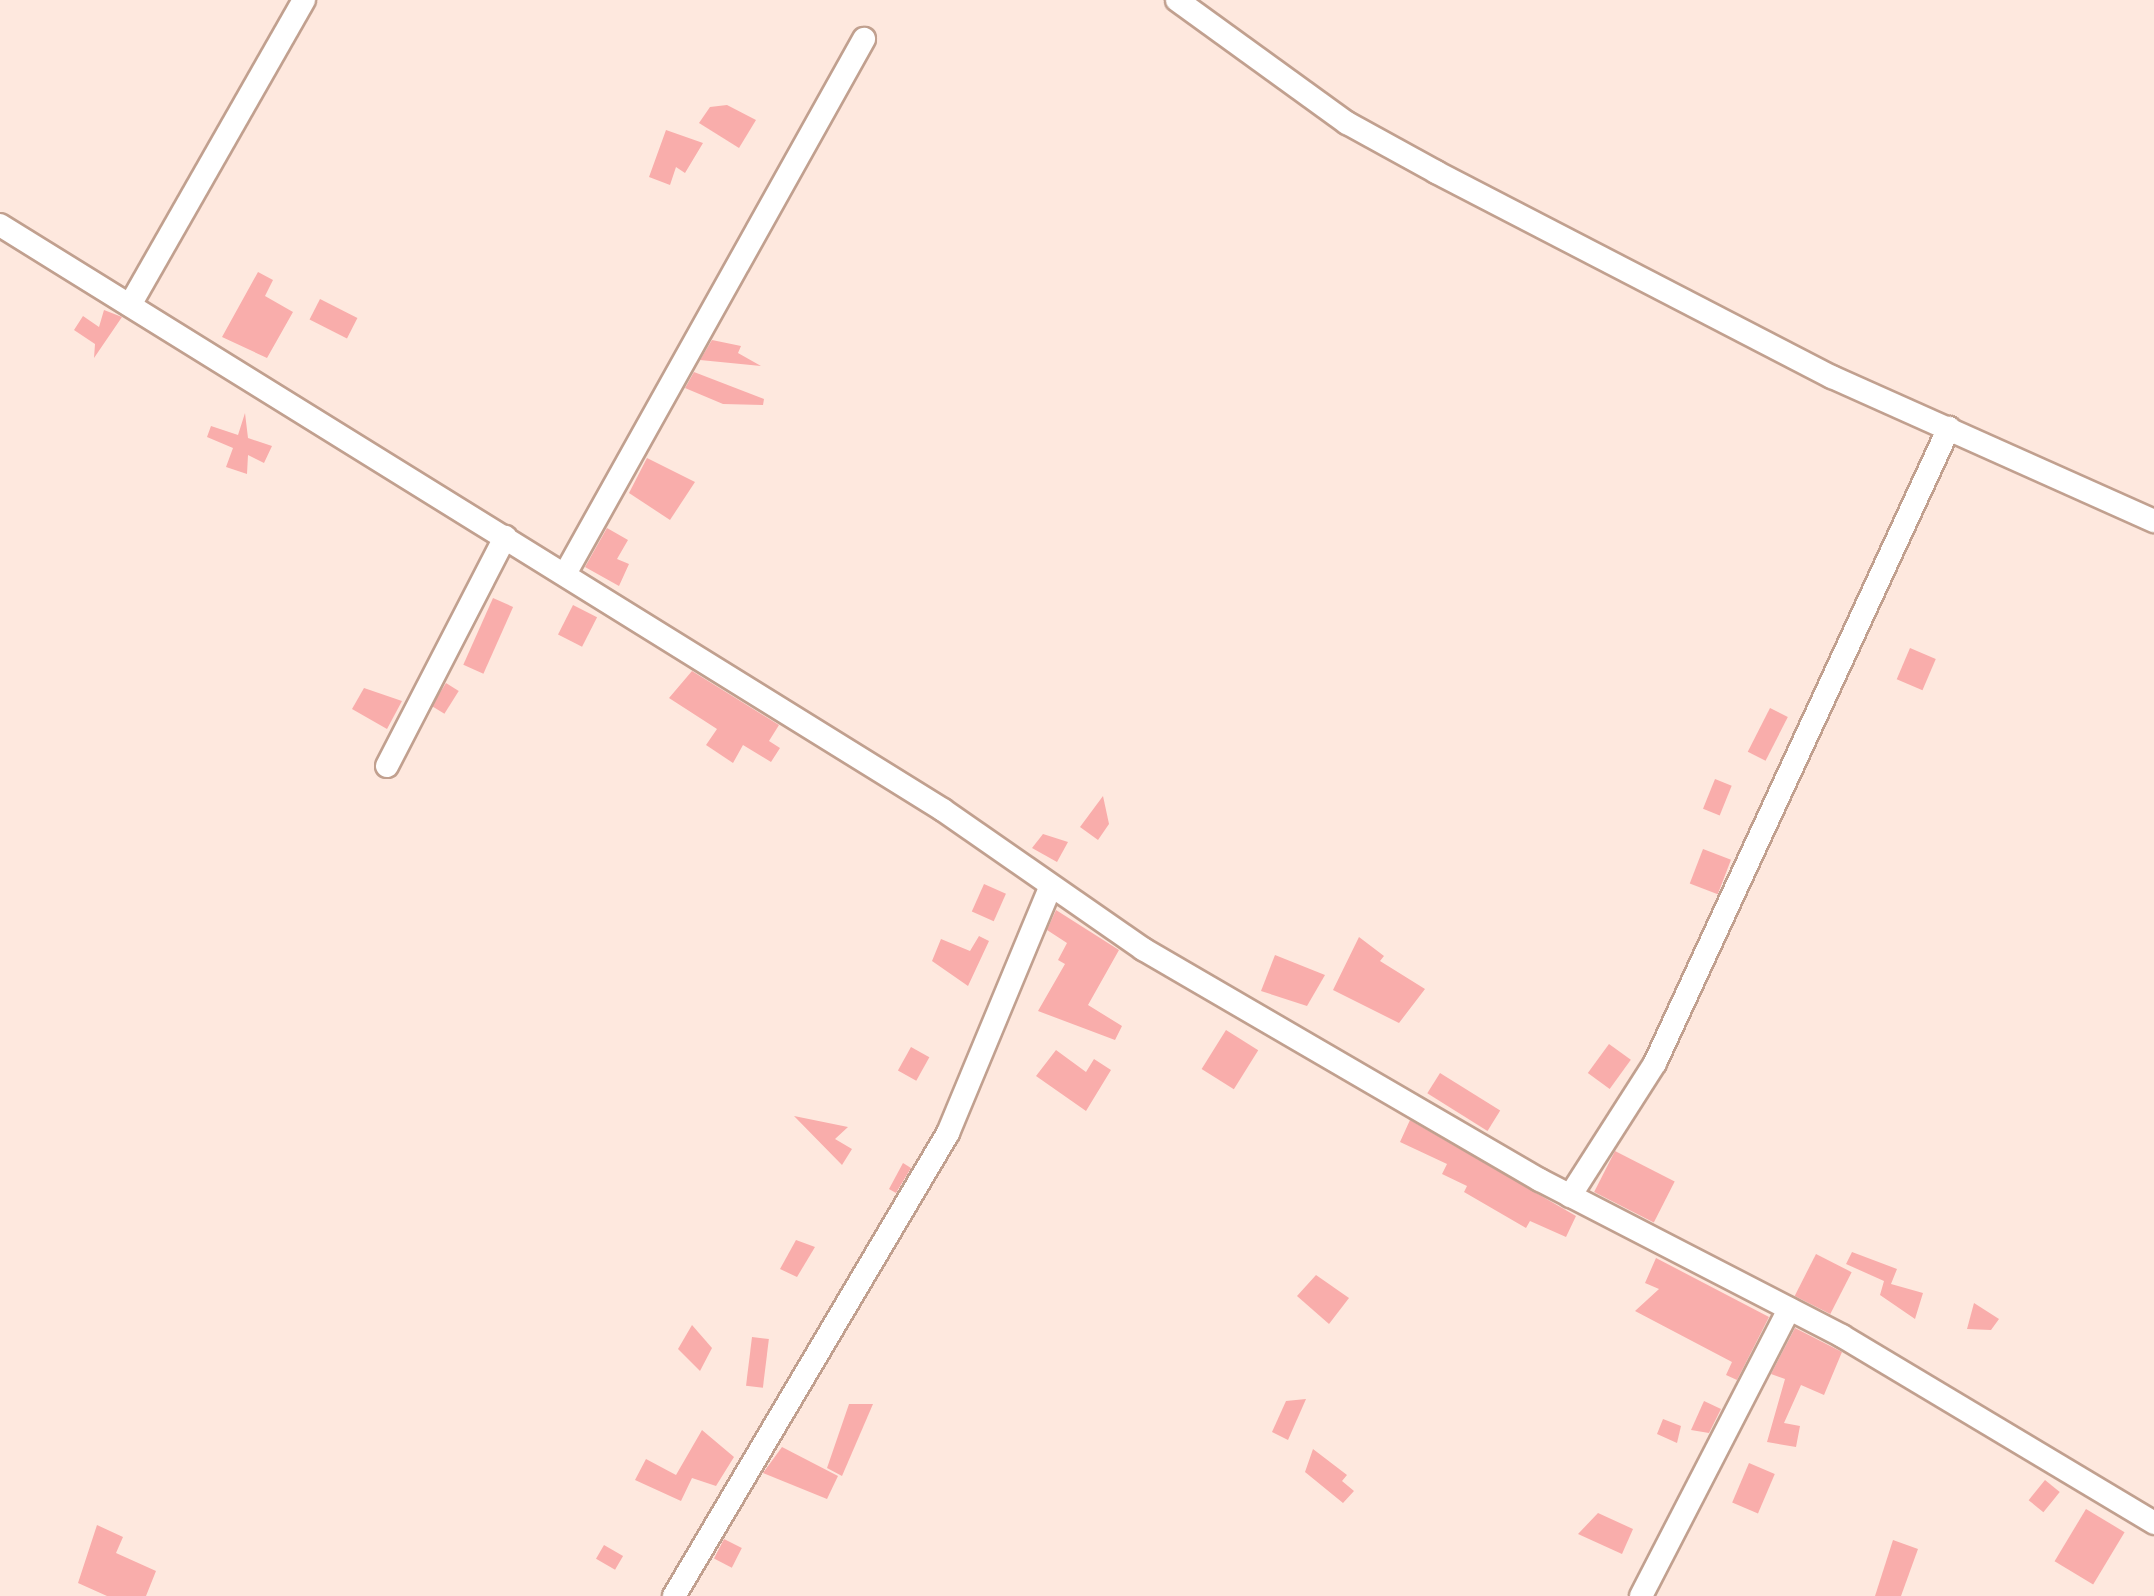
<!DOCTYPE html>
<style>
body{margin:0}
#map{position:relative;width:2154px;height:1596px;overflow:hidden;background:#fee8de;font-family:"Open Sans",sans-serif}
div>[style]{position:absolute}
.building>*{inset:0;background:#f9adab;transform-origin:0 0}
.roads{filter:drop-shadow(2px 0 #c1a08f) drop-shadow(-2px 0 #c1a08f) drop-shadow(0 2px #c1a08f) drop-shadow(0 -2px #c1a08f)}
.minor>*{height:22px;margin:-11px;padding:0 11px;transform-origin:11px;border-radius:11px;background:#fff}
span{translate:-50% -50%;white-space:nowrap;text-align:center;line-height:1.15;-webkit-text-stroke:8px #fafafa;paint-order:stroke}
</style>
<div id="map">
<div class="building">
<div style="clip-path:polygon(727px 105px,756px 120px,739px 148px,699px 123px,710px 107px)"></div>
<div style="clip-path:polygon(666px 130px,703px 143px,685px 173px,676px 167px,670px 185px,649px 177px)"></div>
<div style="clip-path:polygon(258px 272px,273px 280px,265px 296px,293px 312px,267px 358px,222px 337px)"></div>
<div style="left:320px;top:299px;width:42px;height:23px;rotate:27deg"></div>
<div style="clip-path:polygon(104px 310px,122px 317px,94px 358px,95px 344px,74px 330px,83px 316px,99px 327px)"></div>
<div style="clip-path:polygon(712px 340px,741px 346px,738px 353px,761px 366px,700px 360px)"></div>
<div style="clip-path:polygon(694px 372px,764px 399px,763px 405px,723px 404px,685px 388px)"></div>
<div style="clip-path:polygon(245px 413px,248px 438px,272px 446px,264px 463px,248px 455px,247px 474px,226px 467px,233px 448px,207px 437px,211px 426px,238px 435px)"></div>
<div style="clip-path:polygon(647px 458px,695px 482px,670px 520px,629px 493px)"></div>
<div style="clip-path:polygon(607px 528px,628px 540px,617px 559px,629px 564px,619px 586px,585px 567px)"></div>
<div style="left:493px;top:598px;width:22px;height:73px;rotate:24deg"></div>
<div style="left:573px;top:605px;width:27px;height:33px;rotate:27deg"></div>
<div style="left:1910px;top:648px;width:28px;height:34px;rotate:23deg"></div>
<div style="clip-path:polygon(692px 671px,779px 725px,769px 741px,780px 748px,771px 762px,743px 745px,733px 763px,706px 745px,717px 729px,669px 698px)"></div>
<div style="left:446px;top:683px;width:15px;height:27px;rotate:32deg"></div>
<div style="clip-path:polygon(364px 688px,402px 701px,387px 729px,352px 709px)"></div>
<div style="left:1770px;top:708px;width:20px;height:49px;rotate:27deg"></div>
<div style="left:1715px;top:779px;width:18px;height:32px;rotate:22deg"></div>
<div style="clip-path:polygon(1103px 796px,1109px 824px,1098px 840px,1080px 827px)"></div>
<div style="clip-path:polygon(1043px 834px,1068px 842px,1057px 862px,1032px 848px)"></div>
<div style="left:1703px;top:849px;width:30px;height:37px;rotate:21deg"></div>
<div style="left:984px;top:884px;width:24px;height:30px;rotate:24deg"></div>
<div style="clip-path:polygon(1056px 910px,1119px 950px,1088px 1005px,1122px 1026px,1115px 1040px,1038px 1011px,1065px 964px,1058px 960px,1067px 943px,1047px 930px)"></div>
<div style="clip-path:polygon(979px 936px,989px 941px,968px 986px,932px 961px,941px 939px,970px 951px)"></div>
<div style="clip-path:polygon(1359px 937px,1384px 956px,1380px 961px,1425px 989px,1399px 1023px,1333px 990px)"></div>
<div style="clip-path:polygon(1275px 955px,1325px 975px,1307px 1006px,1261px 991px)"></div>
<div style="left:1226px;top:1030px;width:38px;height:46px;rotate:32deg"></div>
<div style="left:1609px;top:1044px;width:27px;height:36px;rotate:36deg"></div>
<div style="left:911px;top:1047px;width:21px;height:27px;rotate:29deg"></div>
<div style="clip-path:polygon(1056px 1050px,1086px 1072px,1094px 1059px,1111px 1070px,1086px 1111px,1036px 1076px)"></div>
<div style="left:1440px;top:1073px;width:71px;height:24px;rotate:32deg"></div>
<div style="clip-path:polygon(794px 1116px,848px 1127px,835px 1139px,852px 1149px,842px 1165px)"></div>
<div style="clip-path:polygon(1410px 1120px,1576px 1216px,1566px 1237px,1530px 1221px,1526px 1228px,1464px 1192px,1467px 1186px,1442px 1174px,1447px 1164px,1400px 1142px)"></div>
<div style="left:1615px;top:1151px;width:67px;height:46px;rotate:27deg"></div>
<div style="clip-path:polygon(903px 1163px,911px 1168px,896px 1193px,889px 1189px)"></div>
<div style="clip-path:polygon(796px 1240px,815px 1247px,797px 1277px,780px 1269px)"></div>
<div style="clip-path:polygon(1852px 1252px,1897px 1269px,1891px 1284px,1923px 1293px,1915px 1319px,1880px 1295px,1884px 1281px,1846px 1264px)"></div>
<div style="left:1816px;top:1254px;width:40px;height:47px;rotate:27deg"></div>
<div style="clip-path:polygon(1656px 1258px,1769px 1317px,1737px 1380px,1726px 1375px,1732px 1362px,1635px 1311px,1659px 1289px,1645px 1283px)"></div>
<div style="clip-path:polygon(1316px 1275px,1349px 1298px,1329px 1324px,1297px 1296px)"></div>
<div style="clip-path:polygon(1974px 1303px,1999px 1319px,1991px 1330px,1967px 1329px)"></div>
<div style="clip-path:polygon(692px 1325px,712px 1348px,700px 1371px,678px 1349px)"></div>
<div style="clip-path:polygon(1795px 1328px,1842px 1352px,1824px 1395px,1801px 1385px,1784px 1423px,1800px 1426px,1796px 1447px,1767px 1442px,1785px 1379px,1771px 1374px)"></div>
<div style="left:752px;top:1337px;width:17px;height:49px;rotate:7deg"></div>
<div style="clip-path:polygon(1306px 1399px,1288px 1440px,1272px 1432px,1286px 1401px)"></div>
<div style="clip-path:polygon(1704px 1401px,1721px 1409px,1709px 1433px,1691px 1430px)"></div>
<div style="clip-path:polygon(849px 1404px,873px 1404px,842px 1476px,827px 1468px)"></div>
<div style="clip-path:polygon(1663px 1419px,1681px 1426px,1677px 1443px,1657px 1434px)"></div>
<div style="clip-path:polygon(702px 1430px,734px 1457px,716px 1486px,692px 1478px,681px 1501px,635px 1480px,646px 1459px,676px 1475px)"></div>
<div style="clip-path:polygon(782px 1447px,838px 1476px,827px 1499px,763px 1473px)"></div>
<div style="clip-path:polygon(1313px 1449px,1347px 1475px,1342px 1481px,1354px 1491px,1343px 1503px,1305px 1472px)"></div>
<div style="left:1749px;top:1463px;width:28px;height:43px;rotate:23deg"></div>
<div style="left:2045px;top:1480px;width:19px;height:26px;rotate:39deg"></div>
<div style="left:2086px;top:1509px;width:45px;height:61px;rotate:31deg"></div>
<div style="clip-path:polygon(1598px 1513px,1633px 1529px,1622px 1554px,1578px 1534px)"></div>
<div style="clip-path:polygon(97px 1525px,123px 1537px,116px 1553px,156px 1571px,146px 1596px,107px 1596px,78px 1583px)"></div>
<div style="left:724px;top:1539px;width:20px;height:22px;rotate:27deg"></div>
<div style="clip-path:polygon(1893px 1540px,1918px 1549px,1901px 1596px,1875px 1596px)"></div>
<div style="left:604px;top:1545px;width:22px;height:16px;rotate:30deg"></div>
</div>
<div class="roads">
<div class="minor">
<div style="left:1177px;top:0;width:210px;rotate:35.9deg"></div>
<div style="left:1347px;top:123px;width:102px;rotate:28.8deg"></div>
<div style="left:1436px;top:172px;width:446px;rotate:27.4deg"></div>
<div style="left:1832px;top:377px;width:353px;rotate:24.1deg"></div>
<div style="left:0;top:225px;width:1110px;rotate:31.81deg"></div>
<div style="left:943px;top:810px;width:244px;rotate:34.8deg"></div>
<div style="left:1143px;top:949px;width:459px;rotate:30.2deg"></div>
<div style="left:1540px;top:1180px;width:340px;rotate:27.3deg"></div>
<div style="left:1842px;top:1336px;width:364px;rotate:30.9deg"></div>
<div style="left:130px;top:305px;width:351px;rotate:-60.3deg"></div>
<div style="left:565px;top:574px;width:613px;rotate:-60.8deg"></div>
<div style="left:387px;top:766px;width:258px;rotate:-62.7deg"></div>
<div style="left:1570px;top:1196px;width:158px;rotate:-57.4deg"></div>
<div style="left:1655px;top:1063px;width:700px;rotate:-65.16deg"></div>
<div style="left:674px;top:1596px;width:538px;rotate:-59.38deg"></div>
<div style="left:948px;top:1133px;width:263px;rotate:-67.4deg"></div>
<div style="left:1641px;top:1596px;width:323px;rotate:-62.7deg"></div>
</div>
</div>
</div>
